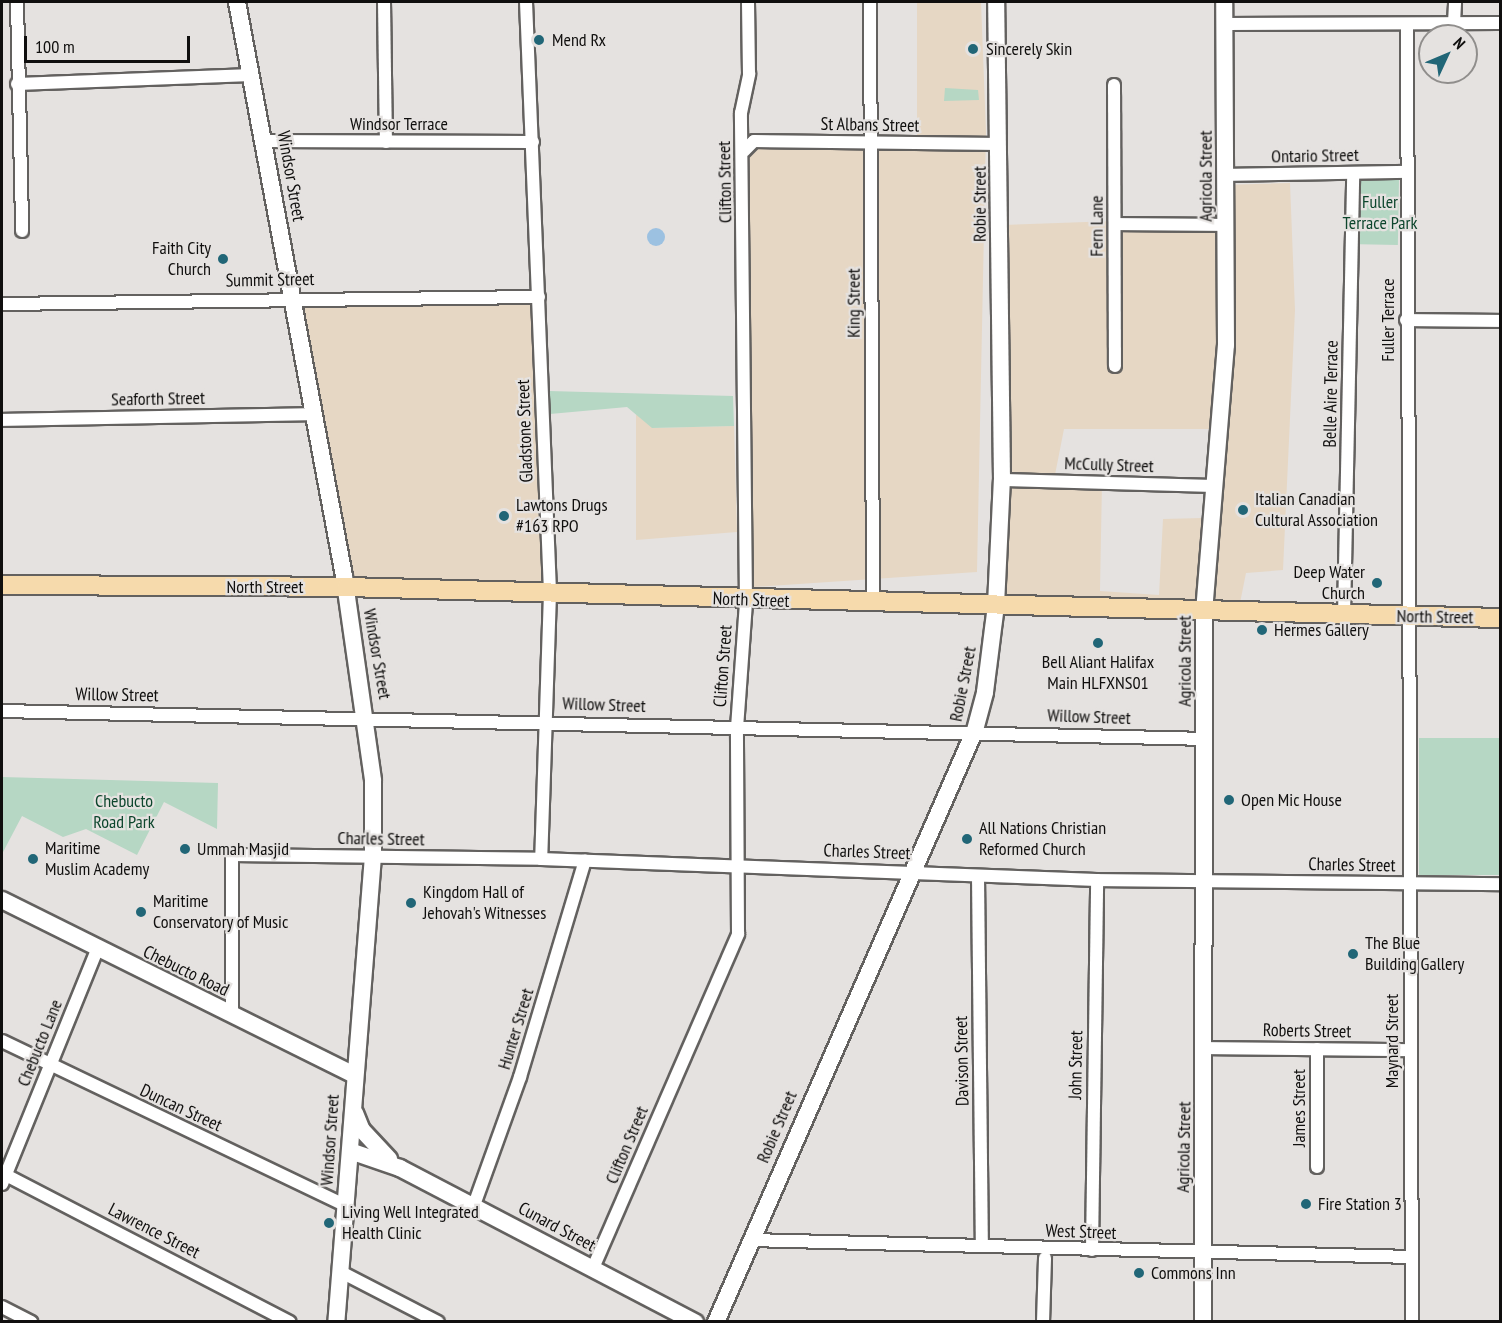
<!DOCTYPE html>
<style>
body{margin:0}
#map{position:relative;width:1502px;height:1323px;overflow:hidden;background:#e5e2e0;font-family:"PT Sans Narrow",sans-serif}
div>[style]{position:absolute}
.commercial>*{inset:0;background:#e6d7c4}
.green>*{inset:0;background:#b6d7c4;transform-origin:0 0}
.water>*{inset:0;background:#9cc1e1}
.round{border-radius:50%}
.roads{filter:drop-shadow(2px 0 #63615f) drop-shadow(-2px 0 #63615f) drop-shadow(0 2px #63615f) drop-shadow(0 -2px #63615f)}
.street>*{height:12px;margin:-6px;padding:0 6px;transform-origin:6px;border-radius:6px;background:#fff}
.secondary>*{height:16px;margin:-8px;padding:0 8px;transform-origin:8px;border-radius:8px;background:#fff}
.primary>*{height:18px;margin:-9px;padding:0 9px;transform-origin:9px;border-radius:9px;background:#f6daac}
.dots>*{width:16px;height:16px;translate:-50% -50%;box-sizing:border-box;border:3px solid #e5e2e0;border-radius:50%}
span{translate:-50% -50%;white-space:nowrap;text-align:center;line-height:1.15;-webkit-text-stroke:4.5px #e5e2e0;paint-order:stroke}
.poi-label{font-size:18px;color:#100f0e}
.left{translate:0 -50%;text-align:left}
.right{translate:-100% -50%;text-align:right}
.street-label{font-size:18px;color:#100f0e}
.park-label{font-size:18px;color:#0d462d}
.frame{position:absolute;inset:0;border:3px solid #100f0e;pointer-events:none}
.north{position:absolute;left:1418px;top:24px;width:60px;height:60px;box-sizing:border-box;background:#e5e2e0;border:2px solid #908e8c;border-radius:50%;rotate:46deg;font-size:16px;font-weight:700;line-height:24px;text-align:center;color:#100f0e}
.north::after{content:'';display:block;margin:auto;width:21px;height:27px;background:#216677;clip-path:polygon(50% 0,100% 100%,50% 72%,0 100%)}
.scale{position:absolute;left:24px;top:36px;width:166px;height:27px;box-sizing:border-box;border:3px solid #100f0e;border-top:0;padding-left:8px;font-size:18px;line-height:21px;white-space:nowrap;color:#100f0e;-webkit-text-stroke:4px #e5e2e0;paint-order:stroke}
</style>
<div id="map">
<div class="commercial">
<div style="clip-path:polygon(917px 2px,981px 2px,986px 132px,977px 572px,753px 587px,749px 133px,917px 135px)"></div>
<div style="clip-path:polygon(evenodd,1290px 183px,1295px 310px,1283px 570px,1246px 573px,1238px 613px,992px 607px,1001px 225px,1226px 217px,1225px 185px,1290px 183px,1064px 429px,1209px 429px,1202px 518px,1163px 519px,1159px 595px,1100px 591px,1102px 482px,1053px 485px,1064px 429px)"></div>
<div style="clip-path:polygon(292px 297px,546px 297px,555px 584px,349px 576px)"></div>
<div style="clip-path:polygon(636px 414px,653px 428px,734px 426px,737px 532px,636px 540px)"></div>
</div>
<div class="green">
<div style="clip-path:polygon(945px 88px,978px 90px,979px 100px,944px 101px)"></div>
<div style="left:1399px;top:180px;width:65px;height:38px;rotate:91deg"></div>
<div style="clip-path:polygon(549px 391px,733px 396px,734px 426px,652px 428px,627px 407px,550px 414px)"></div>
<div style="left:1419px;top:738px;width:81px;height:137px"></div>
<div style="clip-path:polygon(2px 777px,218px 783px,217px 829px,164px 802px,137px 855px,86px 829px,63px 837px,22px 816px,2px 854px)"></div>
</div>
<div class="water">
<div class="round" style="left:647px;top:228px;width:18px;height:18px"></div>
</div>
<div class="roads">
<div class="street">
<div style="left:17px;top:2px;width:229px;rotate:88.7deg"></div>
<div style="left:384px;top:2px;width:140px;rotate:89.2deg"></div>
<div style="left:526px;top:2px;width:591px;rotate:87.67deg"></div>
<div style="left:550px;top:593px;width:266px;rotate:91.9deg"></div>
<div style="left:870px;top:2px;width:602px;rotate:89.71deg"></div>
<div style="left:1454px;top:23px;width:21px;rotate:-87deg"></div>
<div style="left:1224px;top:24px;width:276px;rotate:-0.2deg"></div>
<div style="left:1407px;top:24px;width:1298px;rotate:89.78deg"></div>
<div style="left:17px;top:84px;width:235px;rotate:-2.2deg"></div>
<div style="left:1114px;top:85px;width:281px;rotate:89.8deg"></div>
<div style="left:265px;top:141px;width:268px;rotate:0.2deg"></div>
<div style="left:744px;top:151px;width:14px;rotate:-45deg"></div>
<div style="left:754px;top:141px;width:245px;rotate:0.7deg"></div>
<div style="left:1226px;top:175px;width:179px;rotate:-1deg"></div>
<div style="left:1115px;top:224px;width:111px;rotate:0.5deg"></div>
<div style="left:2px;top:304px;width:537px;rotate:-0.75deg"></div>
<div style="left:1406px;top:320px;width:94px;rotate:0.6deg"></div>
<div style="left:2px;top:420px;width:312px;rotate:-1.1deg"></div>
<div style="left:1002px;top:480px;width:214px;rotate:1.6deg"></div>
<div style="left:1344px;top:615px;width:441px;rotate:-88.8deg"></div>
<div style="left:2px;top:711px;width:1202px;rotate:1.33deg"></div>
<div style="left:978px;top:876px;width:370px;rotate:89.4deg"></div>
<div style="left:232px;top:1015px;width:160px;rotate:-90deg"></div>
<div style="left:232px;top:855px;width:309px;rotate:0.7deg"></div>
<div style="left:541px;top:859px;width:556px;rotate:2.16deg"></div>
<div style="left:1097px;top:880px;width:403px;rotate:0.6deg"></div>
<div style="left:2px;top:1041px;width:380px;rotate:25.6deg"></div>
<div style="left:1204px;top:1048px;width:206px;rotate:0.6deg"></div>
<div style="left:1317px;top:1049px;width:118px;rotate:90deg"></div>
<div style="left:2px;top:1173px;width:324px;rotate:27.4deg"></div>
<div style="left:2px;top:1184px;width:253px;rotate:-67.9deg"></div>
<div style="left:474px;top:1205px;width:136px;rotate:-70.2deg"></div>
<div style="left:520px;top:1077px;width:226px;rotate:-73.3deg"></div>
<div style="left:750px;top:1240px;width:661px;rotate:1.47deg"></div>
<div style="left:1092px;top:1250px;width:370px;rotate:-89.2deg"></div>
<div style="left:593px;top:1268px;width:364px;rotate:-66.5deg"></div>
<div style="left:738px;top:934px;width:206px;rotate:-90.3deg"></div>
<div style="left:737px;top:728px;width:127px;rotate:-85.9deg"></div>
<div style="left:746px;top:601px;width:488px;rotate:-90.6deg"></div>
<div style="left:741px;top:113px;width:40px;rotate:-78deg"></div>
<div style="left:749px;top:74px;width:72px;rotate:-90.8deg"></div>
<div style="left:341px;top:1272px;width:109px;rotate:27.3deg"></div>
<div style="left:2px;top:1307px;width:33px;rotate:27deg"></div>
<div style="left:1043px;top:1322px;width:64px;rotate:-88.2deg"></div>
</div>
<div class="secondary">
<div style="left:237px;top:2px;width:584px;rotate:79.44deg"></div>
<div style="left:344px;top:576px;width:207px;rotate:81.9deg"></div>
<div style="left:373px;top:781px;width:75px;rotate:90deg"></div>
<div style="left:373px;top:856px;width:467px;rotate:94.5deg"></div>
<div style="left:2px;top:900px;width:393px;rotate:26.4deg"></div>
<div style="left:355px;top:1113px;width:18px;rotate:68deg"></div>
<div style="left:362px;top:1130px;width:40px;rotate:47deg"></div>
<div style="left:350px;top:1151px;width:53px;rotate:18.8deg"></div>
<div style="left:400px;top:1168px;width:333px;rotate:27.6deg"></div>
<div style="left:716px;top:1322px;width:646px;rotate:-66.37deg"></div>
<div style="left:975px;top:730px;width:39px;rotate:-75deg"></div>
<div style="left:985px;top:692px;width:88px;rotate:-82.8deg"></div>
<div style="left:996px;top:605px;width:125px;rotate:-87.3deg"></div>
<div style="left:1002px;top:480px;width:478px;rotate:-90.7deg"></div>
<div style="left:1203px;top:1322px;width:710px;rotate:-89.92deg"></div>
<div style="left:1204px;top:612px;width:268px;rotate:-85.3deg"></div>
<div style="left:1226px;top:345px;width:343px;rotate:-90.3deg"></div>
</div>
<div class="primary">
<div style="left:2px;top:585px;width:344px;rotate:0.3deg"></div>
<div style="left:346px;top:587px;width:1154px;rotate:1.54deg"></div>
</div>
</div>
<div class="dots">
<div style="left:539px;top:40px;background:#216677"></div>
<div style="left:973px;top:49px;background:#216677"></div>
<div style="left:223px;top:259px;background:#216677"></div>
<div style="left:1243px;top:510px;background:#216677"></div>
<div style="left:504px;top:516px;background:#216677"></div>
<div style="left:1377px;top:583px;background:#216677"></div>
<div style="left:1262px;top:630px;background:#216677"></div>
<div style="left:1098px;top:643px;background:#216677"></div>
<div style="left:1229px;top:800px;background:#216677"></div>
<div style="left:967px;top:839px;background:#216677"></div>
<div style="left:185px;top:849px;background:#216677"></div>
<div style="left:33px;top:859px;background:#216677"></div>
<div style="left:411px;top:903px;background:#216677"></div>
<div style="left:141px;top:912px;background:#216677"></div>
<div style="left:1353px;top:954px;background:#216677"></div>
<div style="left:1306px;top:1204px;background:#216677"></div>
<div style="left:329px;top:1223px;background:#216677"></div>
<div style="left:1139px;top:1273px;background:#216677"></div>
</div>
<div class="poi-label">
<span class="left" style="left:552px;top:40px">Mend Rx</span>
<span class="left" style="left:986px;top:49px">Sincerely Skin</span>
<span class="right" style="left:211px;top:259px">Faith City<br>Church</span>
<span class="left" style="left:1255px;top:510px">Italian Canadian<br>Cultural Association</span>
<span class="left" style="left:516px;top:516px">Lawtons Drugs<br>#163 RPO</span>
<span class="right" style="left:1365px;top:583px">Deep Water<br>Church</span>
<span class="left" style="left:1274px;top:630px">Hermes Gallery</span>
<span style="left:1098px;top:673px">Bell Aliant Halifax<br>Main HLFXNS01</span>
<span class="left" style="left:1241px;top:800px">Open Mic House</span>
<span class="left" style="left:979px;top:839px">All Nations Christian<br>Reformed Church</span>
<span class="left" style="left:45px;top:859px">Maritime<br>Muslim Academy</span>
<span class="left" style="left:197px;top:849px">Ummah Masjid</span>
<span class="left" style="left:423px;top:903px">Kingdom Hall of<br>Jehovah's Witnesses</span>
<span class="left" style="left:153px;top:912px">Maritime<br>Conservatory of Music</span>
<span class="left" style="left:1365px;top:954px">The Blue<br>Building Gallery</span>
<span class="left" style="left:1318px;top:1204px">Fire Station 3</span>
<span class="left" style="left:342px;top:1223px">Living Well Integrated<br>Health Clinic</span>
<span class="left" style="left:1151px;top:1273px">Commons Inn</span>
</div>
<div class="street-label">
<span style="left:399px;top:124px">Windsor Terrace</span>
<span style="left:870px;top:125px;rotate:1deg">St Albans Street</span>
<span style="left:1315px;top:156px;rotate:-1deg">Ontario Street</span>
<span style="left:291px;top:176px;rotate:80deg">Windsor Street</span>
<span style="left:1206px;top:176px;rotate:-90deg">Agricola Street</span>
<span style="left:725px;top:182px;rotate:-91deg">Clifton Street</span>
<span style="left:980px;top:204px;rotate:-90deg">Robie Street</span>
<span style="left:1097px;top:226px;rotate:-90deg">Fern Lane</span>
<span style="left:270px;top:280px;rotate:-1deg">Summit Street</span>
<span style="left:854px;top:303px;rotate:-90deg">King Street</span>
<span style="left:1388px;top:320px;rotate:-90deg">Fuller Terrace</span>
<span style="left:1331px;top:394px;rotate:-89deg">Belle Aire Terrace</span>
<span style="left:158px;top:399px;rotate:-1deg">Seaforth Street</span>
<span style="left:525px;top:431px;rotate:-92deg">Gladstone Street</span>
<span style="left:1109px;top:465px;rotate:2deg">McCully Street</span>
<span style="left:265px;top:587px">North Street</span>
<span style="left:751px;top:600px;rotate:2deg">North Street</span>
<span style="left:1435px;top:617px;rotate:1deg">North Street</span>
<span style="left:377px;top:654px;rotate:80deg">Windsor Street</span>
<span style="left:1185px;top:661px;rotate:-90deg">Agricola Street</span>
<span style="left:723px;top:666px;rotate:-86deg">Clifton Street</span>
<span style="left:963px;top:684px;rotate:-79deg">Robie Street</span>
<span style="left:117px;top:695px;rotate:1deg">Willow Street</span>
<span style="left:604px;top:705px;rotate:2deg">Willow Street</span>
<span style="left:1089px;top:717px;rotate:2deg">Willow Street</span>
<span style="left:381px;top:839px;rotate:1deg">Charles Street</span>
<span style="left:867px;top:852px;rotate:2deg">Charles Street</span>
<span style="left:1352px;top:865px;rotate:1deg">Charles Street</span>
<span style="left:186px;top:971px;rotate:26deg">Chebucto Road</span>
<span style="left:516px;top:1029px;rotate:-73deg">Hunter Street</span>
<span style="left:1307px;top:1031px;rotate:1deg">Roberts Street</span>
<span style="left:1392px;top:1041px;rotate:-90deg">Maynard Street</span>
<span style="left:40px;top:1043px;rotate:-68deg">Chebucto Lane</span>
<span style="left:962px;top:1061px;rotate:-91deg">Davison Street</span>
<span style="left:1076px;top:1065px;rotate:-89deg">John Street</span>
<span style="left:181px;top:1108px;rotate:25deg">Duncan Street</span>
<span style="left:1299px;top:1108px;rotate:-90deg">James Street</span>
<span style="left:777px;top:1127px;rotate:-67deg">Robie Street</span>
<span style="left:330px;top:1140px;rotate:-86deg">Windsor Street</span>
<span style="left:627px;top:1145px;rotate:-67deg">Clifton Street</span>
<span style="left:1184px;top:1147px;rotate:-89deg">Agricola Street</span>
<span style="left:557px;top:1227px;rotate:28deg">Cunard Street</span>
<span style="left:154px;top:1231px;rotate:27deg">Lawrence Street</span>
<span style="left:1081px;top:1232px;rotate:2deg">West Street</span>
</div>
<div class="park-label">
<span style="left:1380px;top:213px">Fuller<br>Terrace Park</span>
<span style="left:124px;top:812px">Chebucto<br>Road Park</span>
</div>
<div class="frame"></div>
<div class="north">N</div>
<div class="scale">100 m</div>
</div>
